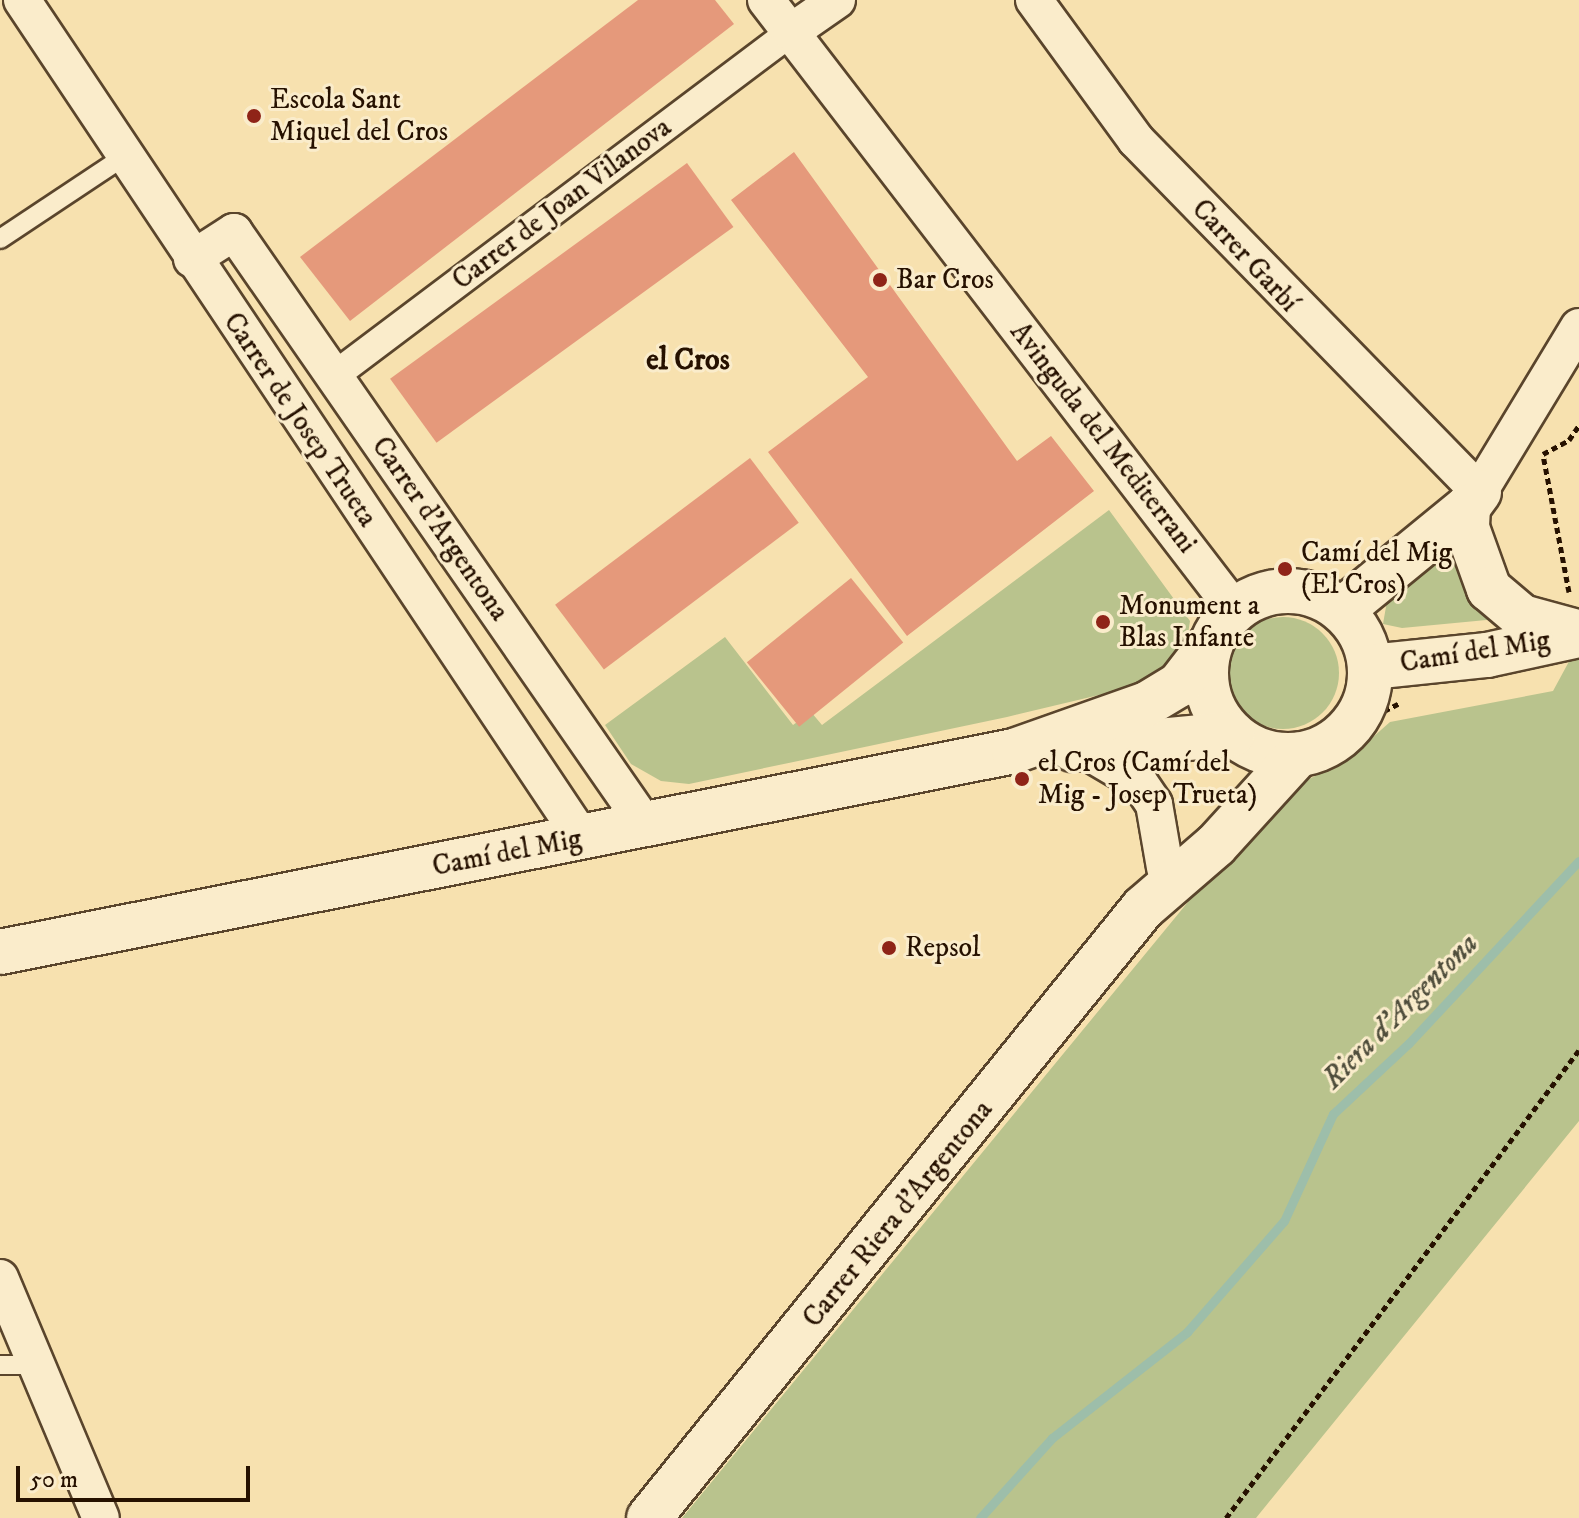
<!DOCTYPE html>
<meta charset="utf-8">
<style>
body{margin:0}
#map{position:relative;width:1579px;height:1518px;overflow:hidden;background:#f7e1af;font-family:"IM FELL DW Pica",serif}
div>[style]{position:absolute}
.green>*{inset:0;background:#b9c38d}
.round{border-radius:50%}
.stream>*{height:9px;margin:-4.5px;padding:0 4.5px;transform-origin:4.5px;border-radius:4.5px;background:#9dbeaa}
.building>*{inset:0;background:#e5997b;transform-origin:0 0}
.path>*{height:5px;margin-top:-2.5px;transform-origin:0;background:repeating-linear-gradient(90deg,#261100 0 6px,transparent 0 10px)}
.roads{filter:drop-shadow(2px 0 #5a452c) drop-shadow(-2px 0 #5a452c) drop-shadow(0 2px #5a452c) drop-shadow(0 -2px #5a452c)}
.service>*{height:18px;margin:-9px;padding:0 9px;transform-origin:9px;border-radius:9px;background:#faeccb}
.pedestrian>*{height:28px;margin:-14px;padding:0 14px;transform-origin:14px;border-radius:14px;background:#faeccb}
.minor>*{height:36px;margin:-18px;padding:0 18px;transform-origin:18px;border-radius:18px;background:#faeccb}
.tertiary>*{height:44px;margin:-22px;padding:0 22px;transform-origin:22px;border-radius:22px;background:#faeccb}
.tertiary>.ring{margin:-22px;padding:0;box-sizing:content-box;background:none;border:44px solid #faeccb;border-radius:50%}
.dots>*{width:22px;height:22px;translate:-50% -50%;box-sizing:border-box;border:4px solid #faeccb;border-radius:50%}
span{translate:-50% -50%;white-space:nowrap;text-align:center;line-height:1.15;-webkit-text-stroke:6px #faeccb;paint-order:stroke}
.poi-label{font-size:28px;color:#261100}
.left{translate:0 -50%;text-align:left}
.street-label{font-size:28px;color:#261100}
.neighbourhood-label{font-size:30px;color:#261100;font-weight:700}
.water-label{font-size:30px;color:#504e3c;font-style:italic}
.scale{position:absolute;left:16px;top:1466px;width:234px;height:36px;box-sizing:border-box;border:4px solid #261100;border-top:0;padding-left:10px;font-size:24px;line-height:28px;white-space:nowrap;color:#261100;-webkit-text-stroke:6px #faeccb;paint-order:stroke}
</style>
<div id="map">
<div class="green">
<div style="clip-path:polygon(1109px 510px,1190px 621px,1186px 647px,1172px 669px,1120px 690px,1007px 717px,689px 784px,661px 781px,631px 764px,605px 725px,725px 637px,793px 725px,811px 712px,822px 725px)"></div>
<div style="clip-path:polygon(1453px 549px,1497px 619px,1402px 628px,1383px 624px,1387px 601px)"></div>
<div class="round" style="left:1227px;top:617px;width:112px;height:112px"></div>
<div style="clip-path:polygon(1579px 643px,1579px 1121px,1256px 1518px,682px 1518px,1275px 796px,1347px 760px,1390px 722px,1553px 691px)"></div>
</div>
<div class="stream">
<div style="left:980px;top:1518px;width:108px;rotate:-48deg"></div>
<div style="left:1052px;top:1438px;width:172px;rotate:-38.1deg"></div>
<div style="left:1187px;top:1332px;width:147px;rotate:-48.9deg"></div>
<div style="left:1284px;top:1221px;width:118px;rotate:-65.4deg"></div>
<div style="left:1333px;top:1114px;width:104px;rotate:-43.1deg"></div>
<div style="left:1409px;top:1043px;width:249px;rotate:-47deg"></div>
</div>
<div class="building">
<div style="clip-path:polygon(638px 0,715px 0,734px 24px,350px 321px,300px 257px)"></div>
<div style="clip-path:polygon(794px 152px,1017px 461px,1051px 436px,1094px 491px,907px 636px,768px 452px,868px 377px,731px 200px)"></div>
<div style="left:687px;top:163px;width:79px;height:367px;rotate:54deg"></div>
<div style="left:750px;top:458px;width:81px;height:244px;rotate:53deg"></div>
<div style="left:851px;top:578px;width:83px;height:134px;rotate:51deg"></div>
</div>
<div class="path">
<div style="left:1569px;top:592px;width:140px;rotate:-100.7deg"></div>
<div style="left:1543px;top:454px;width:30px;rotate:-28deg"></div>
<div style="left:1569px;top:440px;width:18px;rotate:-56deg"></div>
<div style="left:1384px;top:711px;width:16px;rotate:-27deg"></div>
<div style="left:1226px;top:1518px;width:586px;rotate:-52.97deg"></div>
</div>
<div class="roads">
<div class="service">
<div style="left:0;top:239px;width:150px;rotate:-33.6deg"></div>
<div style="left:0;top:1365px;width:35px"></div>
</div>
<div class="pedestrian">
<div style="left:334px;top:376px;width:572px;rotate:-36.97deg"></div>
</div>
<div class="minor">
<div style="left:22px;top:0;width:1008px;rotate:56.25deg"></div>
<div style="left:766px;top:0;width:769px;rotate:52.45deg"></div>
<div style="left:1034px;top:0;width:173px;rotate:53.9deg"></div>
<div style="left:1136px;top:140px;width:491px;rotate:45.7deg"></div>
<div style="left:1479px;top:492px;width:193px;rotate:-58.8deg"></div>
<div style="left:791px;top:32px;width:56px;rotate:-34.8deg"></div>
<div style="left:192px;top:259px;width:50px;rotate:-32.7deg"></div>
<div style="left:234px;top:232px;width:723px;rotate:55.25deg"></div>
<div style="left:1083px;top:749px;width:65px;rotate:30.5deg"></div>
<div style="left:1139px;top:782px;width:27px;rotate:56deg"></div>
<div style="left:1154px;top:804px;width:65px;rotate:80.2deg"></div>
<div style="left:0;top:1278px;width:260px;rotate:67.2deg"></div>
</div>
<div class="tertiary">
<div style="left:1479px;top:492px;width:19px;rotate:126deg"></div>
<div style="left:1468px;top:507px;width:21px;rotate:93deg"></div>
<div style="left:1467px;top:528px;width:65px;rotate:70.2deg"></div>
<div style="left:1489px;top:589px;width:43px;rotate:40.3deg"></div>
<div style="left:1522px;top:617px;width:57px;rotate:15.3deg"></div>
<div class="ring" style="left:1206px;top:591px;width:120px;height:120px"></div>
<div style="left:1342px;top:610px;width:163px;rotate:-39.3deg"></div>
<div style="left:1371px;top:667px;width:117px;rotate:-5.9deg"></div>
<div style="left:1487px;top:655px;width:94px;rotate:-12.3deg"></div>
<div style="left:1072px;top:749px;width:161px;rotate:-5.4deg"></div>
<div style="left:0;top:952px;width:1034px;rotate:-11.21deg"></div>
<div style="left:1014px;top:751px;width:141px;rotate:-19.5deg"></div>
<div style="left:1147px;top:704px;width:37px;rotate:-31deg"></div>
<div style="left:1179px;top:685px;width:49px;rotate:-52.4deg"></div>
<div style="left:649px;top:1518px;width:785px;rotate:-51deg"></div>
<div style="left:1143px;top:908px;width:96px;rotate:-40.8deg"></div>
<div style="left:1216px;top:845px;width:122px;rotate:-47.7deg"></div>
</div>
</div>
<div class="dots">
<div style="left:254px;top:116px;background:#8f2418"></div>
<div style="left:880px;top:280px;background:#8f2418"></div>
<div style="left:1285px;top:569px;background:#8f2418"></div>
<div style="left:1103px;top:622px;background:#8f2418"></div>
<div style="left:1022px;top:779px;background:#8f2418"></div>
<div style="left:889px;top:948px;background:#8f2418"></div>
</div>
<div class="poi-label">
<span class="left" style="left:270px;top:116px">Escola Sant<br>Miquel del Cros</span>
<span class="left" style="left:896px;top:280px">Bar Cros</span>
<span class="left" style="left:1301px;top:569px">Camí del Mig<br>(El Cros)</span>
<span class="left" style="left:1119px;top:622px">Monument a<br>Blas Infante</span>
<span class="left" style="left:1038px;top:779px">el Cros (Camí del<br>Mig - Josep Trueta)</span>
<span class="left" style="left:905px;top:948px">Repsol</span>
</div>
<div class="street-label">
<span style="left:562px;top:204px;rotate:-37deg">Carrer de Joan Vilanova</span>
<span style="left:1245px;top:256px;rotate:47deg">Carrer Garbí</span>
<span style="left:300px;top:420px;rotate:56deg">Carrer de Josep Trueta</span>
<span style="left:1103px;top:438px;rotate:52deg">Avinguda del Mediterrani</span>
<span style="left:440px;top:529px;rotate:55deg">Carrer d'Argentona</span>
<span style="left:1475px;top:652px;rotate:-9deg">Camí del Mig</span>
<span style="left:507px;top:853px;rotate:-11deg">Camí del Mig</span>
<span style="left:898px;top:1214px;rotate:-51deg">Carrer Riera d'Argentona</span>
</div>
<div class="neighbourhood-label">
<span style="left:688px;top:361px">el Cros</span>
</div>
<div class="water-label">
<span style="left:1401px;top:1012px;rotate:-45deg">Riera d'Argentona</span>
</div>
<div class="scale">50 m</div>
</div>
